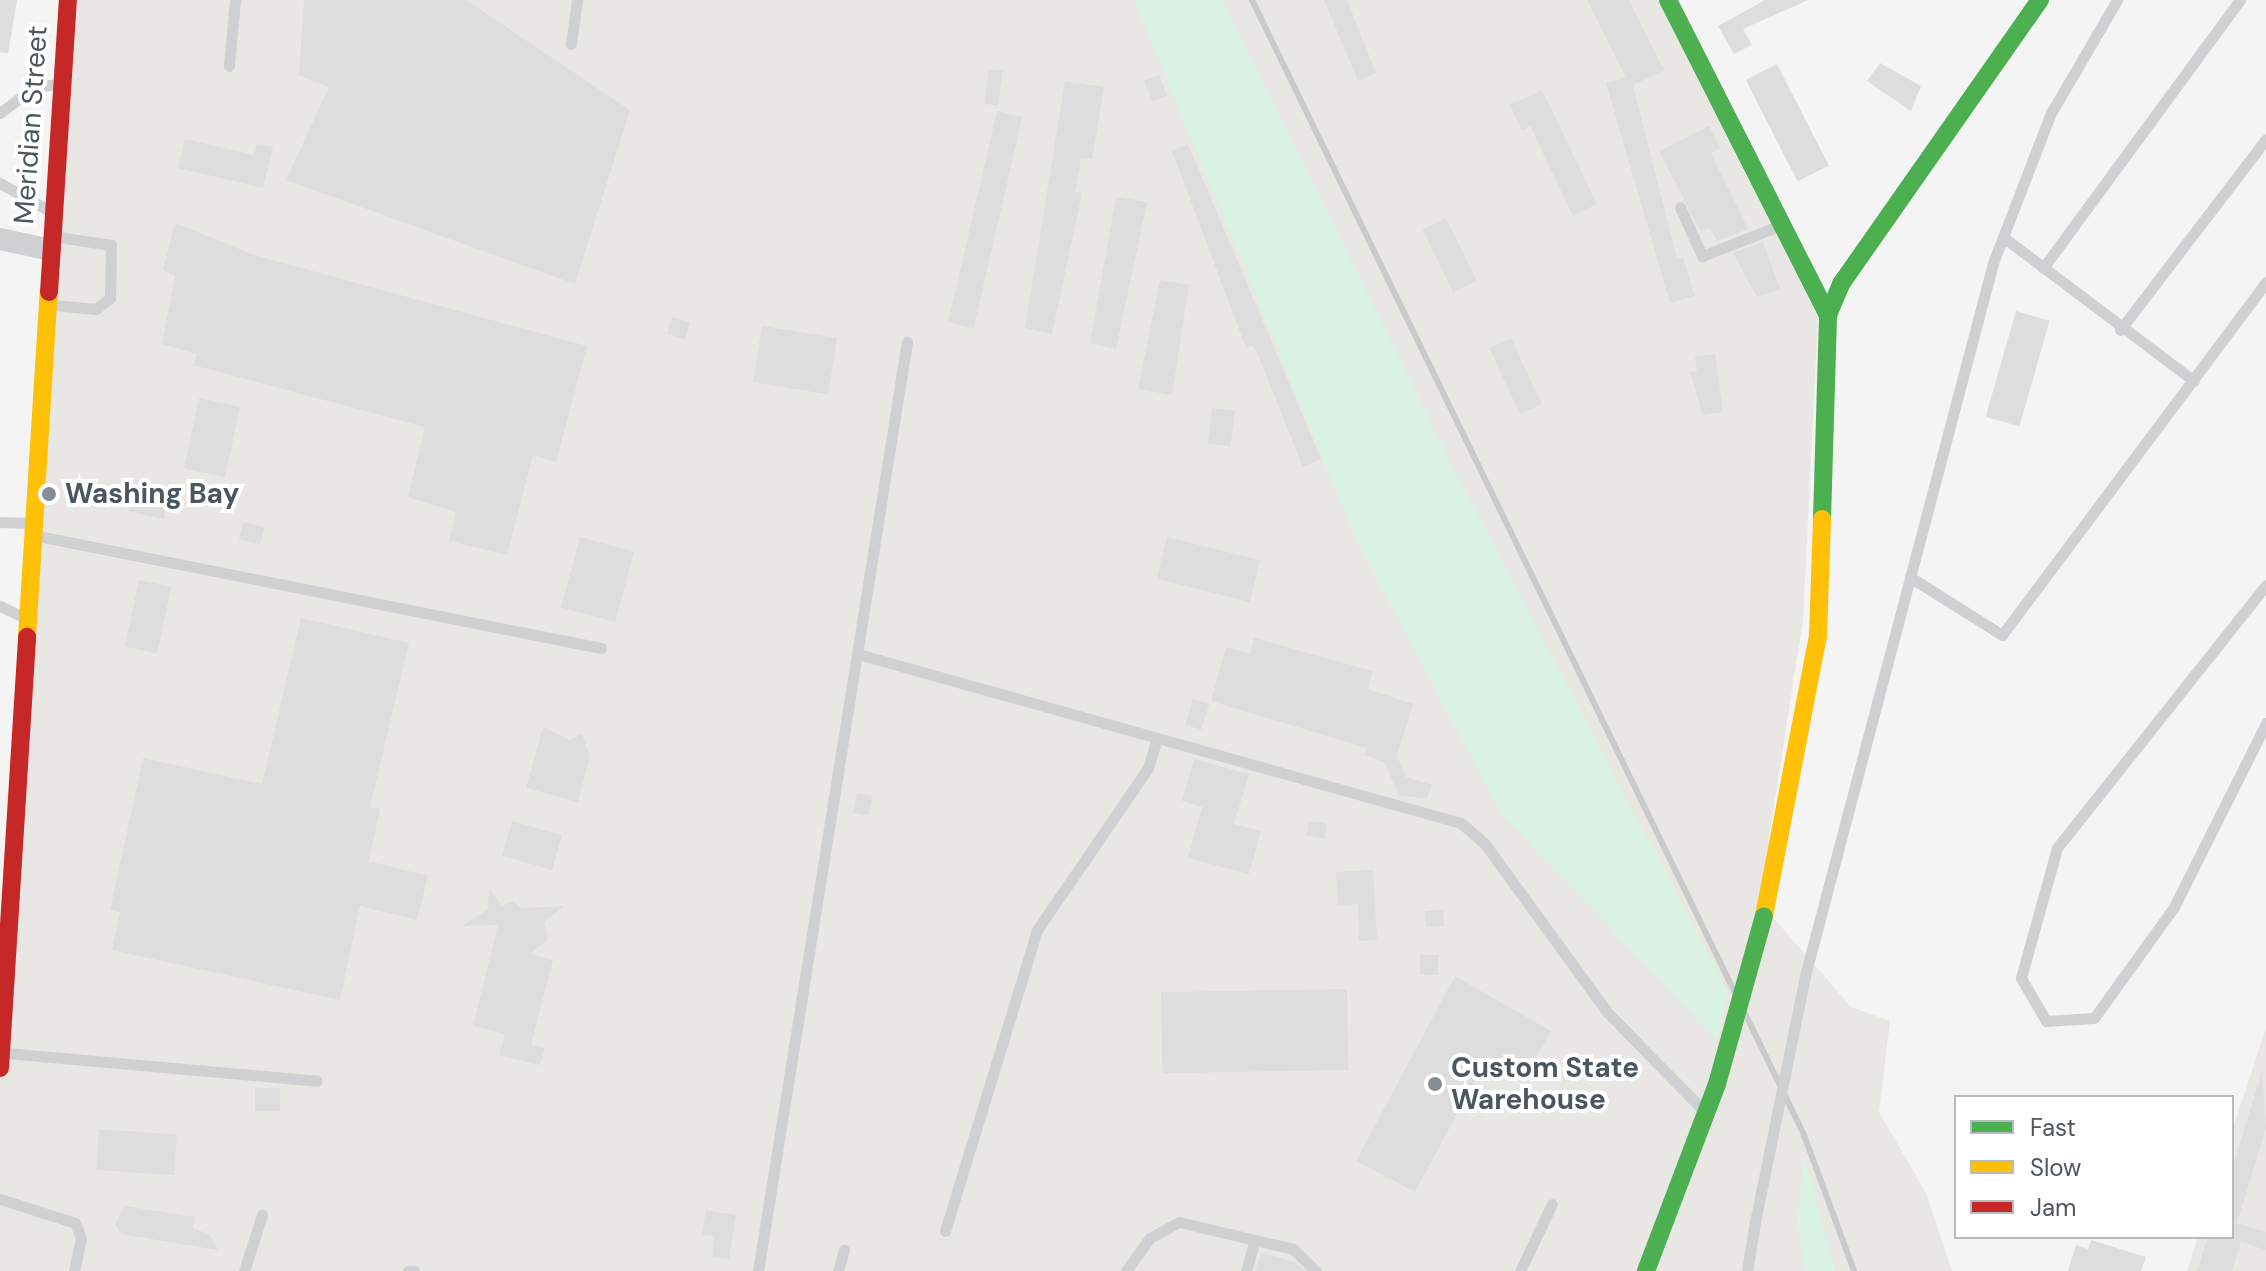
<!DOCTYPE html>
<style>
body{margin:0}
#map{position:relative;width:2266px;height:1271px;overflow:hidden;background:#f4f4f4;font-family:"DM Sans",sans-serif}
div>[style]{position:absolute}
.commercial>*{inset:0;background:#e8e7e3}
.green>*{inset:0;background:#d9f2e3}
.building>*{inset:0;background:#ddddde;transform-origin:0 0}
.lane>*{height:11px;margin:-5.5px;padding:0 5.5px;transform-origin:5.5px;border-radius:5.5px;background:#ced0d2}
.street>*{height:22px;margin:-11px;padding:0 11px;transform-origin:11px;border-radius:11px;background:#ced0d2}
.fast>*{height:18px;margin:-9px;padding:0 9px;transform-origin:9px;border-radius:9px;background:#4caf50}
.slow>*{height:18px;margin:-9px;padding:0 9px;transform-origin:9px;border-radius:9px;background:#ffc107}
.jam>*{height:18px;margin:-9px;padding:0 9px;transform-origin:9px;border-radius:9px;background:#c62828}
.rail>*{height:6px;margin:-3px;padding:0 3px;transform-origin:3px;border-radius:3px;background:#c9cacc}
.lane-bridge>*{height:11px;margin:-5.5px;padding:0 5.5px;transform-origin:5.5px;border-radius:5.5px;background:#ced0d2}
.fast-bridge>*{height:18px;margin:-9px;padding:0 9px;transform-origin:9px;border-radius:9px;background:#4caf50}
.dots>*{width:22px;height:22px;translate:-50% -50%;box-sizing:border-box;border:4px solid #fff;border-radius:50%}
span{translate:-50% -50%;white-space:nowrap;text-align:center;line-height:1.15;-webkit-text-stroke:8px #fff;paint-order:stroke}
.street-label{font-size:28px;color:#4a5661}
.poi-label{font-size:28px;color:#4a5661;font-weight:700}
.left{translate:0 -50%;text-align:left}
.legend{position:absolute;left:1954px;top:1095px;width:280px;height:144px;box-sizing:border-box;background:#fff;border:2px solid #b7bbc0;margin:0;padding:10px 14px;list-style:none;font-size:24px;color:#4a5661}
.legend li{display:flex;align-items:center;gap:16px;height:40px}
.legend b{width:40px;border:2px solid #b7bbc0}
</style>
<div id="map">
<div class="commercial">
<div style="clip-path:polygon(64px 0,1658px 0,1818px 318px,1803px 620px,1759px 901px,1851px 1007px,1890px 1021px,1879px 1112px,1926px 1193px,1952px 1271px,0 1271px,0 990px)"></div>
<div style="clip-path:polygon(2266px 1028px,2266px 1271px,2187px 1271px,2198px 1237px,2232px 1237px,2232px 1131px)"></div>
</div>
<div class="green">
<div style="clip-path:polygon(1134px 0,1222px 0,1458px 477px,1728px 992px,1717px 1040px,1502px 815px,1355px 538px)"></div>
<div style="clip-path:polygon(1804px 1156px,1835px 1271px,1806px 1271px,1797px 1226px)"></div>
</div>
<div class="building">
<div style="clip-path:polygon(0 0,17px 0,8px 53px,0 52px)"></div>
<div style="clip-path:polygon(304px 0,466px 0,630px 110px,575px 284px,286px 180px,329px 87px,299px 75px)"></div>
<div style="clip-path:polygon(1324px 0,1347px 0,1376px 73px,1358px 81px)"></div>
<div style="clip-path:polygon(1587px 0,1629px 0,1664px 70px,1633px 85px,1677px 259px,1683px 257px,1695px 296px,1670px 303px,1606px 83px,1626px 78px)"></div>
<div style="clip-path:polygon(1765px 0,1808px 0,1743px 29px,1752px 45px,1734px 54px,1718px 26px)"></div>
<div style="clip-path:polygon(1880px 63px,1921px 86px,1911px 111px,1867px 81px)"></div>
<div style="left:1777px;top:64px;width:114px;height:35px;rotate:63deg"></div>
<div style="left:989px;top:69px;width:14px;height:35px;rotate:8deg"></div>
<div style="left:1159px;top:75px;width:22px;height:16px;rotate:68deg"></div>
<div style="clip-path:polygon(1065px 81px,1104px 87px,1092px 159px,1081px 158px,1075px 192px,1082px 193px,1052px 334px,1025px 328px)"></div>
<div style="clip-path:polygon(1542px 90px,1597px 204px,1573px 216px,1530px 126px,1522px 130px,1510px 105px)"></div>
<div style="left:997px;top:111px;width:26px;height:217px;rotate:13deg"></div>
<div style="clip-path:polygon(1709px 126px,1720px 148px,1711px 153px,1748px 229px,1717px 241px,1710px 228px,1701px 232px,1659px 151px)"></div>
<div style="clip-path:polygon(185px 139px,254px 155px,257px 144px,273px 147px,263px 188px,178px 168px)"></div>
<div style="clip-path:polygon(1188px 144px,1321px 459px,1303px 467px,1259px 357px,1253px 345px,1246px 348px,1172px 151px)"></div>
<div style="clip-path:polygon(1116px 197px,1147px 202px,1116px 349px,1090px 343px)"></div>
<div style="left:1446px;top:218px;width:70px;height:26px;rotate:64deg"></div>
<div style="clip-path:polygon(175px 223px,254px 255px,587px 346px,556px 462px,533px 455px,507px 555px,449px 541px,456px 512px,408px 497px,425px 427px,193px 365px,197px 354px,162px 344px,175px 276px,163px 270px)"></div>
<div style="clip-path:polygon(1763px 242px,1780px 289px,1757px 297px,1733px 253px)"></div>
<div style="clip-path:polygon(1160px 280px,1189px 285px,1172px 395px,1138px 389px)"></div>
<div style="left:2016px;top:311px;width:35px;height:110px;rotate:16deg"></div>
<div style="left:672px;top:317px;width:19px;height:18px;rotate:16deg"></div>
<div style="left:762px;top:326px;width:76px;height:57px;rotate:9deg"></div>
<div style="left:1511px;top:338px;width:73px;height:24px;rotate:65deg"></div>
<div style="clip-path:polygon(1715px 354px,1723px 412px,1703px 415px,1690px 372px,1697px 371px,1695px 357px)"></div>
<div style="left:199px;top:398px;width:42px;height:72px;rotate:12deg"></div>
<div style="left:1212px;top:408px;width:23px;height:36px;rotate:7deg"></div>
<div style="left:136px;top:480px;width:36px;height:32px;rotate:13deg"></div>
<div style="left:243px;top:522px;width:22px;height:18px;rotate:13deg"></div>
<div style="left:580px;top:537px;width:56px;height:73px;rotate:15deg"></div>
<div style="left:1167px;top:537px;width:96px;height:43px;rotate:14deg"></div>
<div style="left:139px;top:580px;width:33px;height:68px;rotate:12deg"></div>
<div style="clip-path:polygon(301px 618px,409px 643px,370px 807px,380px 809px,369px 861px,428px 876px,417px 920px,360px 906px,340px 1000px,112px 950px,120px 912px,110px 910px,143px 758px,262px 784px)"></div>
<div style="clip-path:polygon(1254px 638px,1373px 671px,1368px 689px,1413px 704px,1397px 756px,1406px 777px,1432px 785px,1427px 799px,1399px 795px,1384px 762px,1364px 755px,1367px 748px,1211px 701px,1226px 647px,1250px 654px)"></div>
<div style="left:1193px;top:699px;width:17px;height:27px;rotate:17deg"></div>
<div style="clip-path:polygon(543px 727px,569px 740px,582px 734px,590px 756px,578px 802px,526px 788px)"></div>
<div style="clip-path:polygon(1194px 759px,1249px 774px,1234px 824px,1261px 831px,1249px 874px,1188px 858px,1202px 807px,1182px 801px)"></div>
<div style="left:857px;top:793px;width:16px;height:20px;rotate:11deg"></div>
<div style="left:512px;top:821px;width:52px;height:36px;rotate:16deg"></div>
<div style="left:1309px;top:821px;width:18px;height:15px;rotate:9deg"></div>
<div style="clip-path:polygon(1373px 870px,1377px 940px,1359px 941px,1358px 904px,1338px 905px,1336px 872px)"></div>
<div style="clip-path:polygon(489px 888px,502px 906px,513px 901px,521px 908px,564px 906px,544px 922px,548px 939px,530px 954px,553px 960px,531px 1045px,545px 1048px,540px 1065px,499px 1055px,505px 1034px,473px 1026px,498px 925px,462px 926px,488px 909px)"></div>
<div style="left:1443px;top:910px;width:16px;height:18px;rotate:86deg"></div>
<div style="left:1420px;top:955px;width:18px;height:20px"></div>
<div style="clip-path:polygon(1455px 976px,1551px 1031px,1523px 1081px,1486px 1060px,1415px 1192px,1356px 1161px)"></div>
<div style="left:1347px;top:989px;width:81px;height:186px;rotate:89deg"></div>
<div style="clip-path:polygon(2262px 1071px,2266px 1128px,2237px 1223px,2266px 1232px,2266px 1250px,2241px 1242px,2232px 1271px,2197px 1271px,2208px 1237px,2232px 1237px,2232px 1170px)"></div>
<div style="left:255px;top:1088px;width:25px;height:23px"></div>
<div style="left:99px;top:1129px;width:78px;height:41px;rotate:4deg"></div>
<div style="clip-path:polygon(125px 1206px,195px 1217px,193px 1228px,209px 1234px,218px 1250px,121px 1234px,115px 1224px)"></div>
<div style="clip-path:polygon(706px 1210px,736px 1215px,729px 1259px,712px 1257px,714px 1236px,702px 1235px)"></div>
<div style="clip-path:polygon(2091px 1240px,2146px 1257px,2141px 1271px,2068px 1271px,2076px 1245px,2088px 1249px)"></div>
<div style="clip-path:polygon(1261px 1252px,1294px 1262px,1304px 1271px,1255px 1271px)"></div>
</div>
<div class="lane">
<div style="left:571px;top:44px;width:44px;rotate:-82.2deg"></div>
<div style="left:229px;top:66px;width:66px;rotate:-84.8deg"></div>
<div style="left:0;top:113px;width:43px;rotate:-37.4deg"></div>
<div style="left:34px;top:87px;width:23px;rotate:-7deg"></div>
<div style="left:0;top:183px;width:55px;rotate:29.4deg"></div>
<div style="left:1680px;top:207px;width:54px;rotate:65.8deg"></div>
<div style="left:1702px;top:256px;width:85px;rotate:-21.4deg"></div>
<div style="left:2003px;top:237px;width:239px;rotate:37deg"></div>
<div style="left:2043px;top:268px;width:333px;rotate:-53.7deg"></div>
<div style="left:53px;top:305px;width:43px;rotate:5.3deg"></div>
<div style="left:96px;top:309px;width:18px;rotate:-38deg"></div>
<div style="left:110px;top:298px;width:53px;rotate:-88.9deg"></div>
<div style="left:111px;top:245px;width:54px;rotate:-171.4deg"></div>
<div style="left:2120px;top:330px;width:240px;rotate:-52.6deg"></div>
<div style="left:0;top:522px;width:31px;rotate:2deg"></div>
<div style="left:38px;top:536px;width:574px;rotate:11.25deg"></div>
<div style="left:1910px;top:577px;width:109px;rotate:32.2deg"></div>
<div style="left:2002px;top:635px;width:441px;rotate:-53.2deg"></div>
<div style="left:2266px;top:585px;width:336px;rotate:128.5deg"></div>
<div style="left:2057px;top:848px;width:135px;rotate:105.5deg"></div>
<div style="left:2021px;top:978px;width:50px;rotate:59.8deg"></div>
<div style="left:2046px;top:1021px;width:48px;rotate:-3.6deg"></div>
<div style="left:2094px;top:1018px;width:137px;rotate:-54.2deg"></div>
<div style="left:2174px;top:907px;width:206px;rotate:-63.4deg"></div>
<div style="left:0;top:606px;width:26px;rotate:25deg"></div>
<div style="left:858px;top:654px;width:626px;rotate:15.66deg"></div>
<div style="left:1461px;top:823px;width:32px;rotate:41deg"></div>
<div style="left:1485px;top:844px;width:208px;rotate:54deg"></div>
<div style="left:1607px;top:1012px;width:137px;rotate:45.6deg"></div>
<div style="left:1806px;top:972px;width:733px;rotate:-75.22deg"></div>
<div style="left:1993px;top:263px;width:161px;rotate:-68.9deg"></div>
<div style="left:2051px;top:113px;width:131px;rotate:-59.7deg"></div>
<div style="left:6px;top:1053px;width:312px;rotate:5.1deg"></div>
<div style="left:0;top:1199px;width:79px;rotate:17.7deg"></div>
<div style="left:75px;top:1223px;width:16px;rotate:68deg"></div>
<div style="left:81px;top:1238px;width:34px;rotate:102deg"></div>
<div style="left:945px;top:1231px;width:315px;rotate:-73deg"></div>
<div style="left:1037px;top:930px;width:196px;rotate:-55.6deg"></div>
<div style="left:1148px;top:768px;width:28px;rotate:-73deg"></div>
<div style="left:244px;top:1271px;width:59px;rotate:-72.2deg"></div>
<div style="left:408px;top:1271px;width:6px"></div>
<div style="left:758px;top:1271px;width:941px;rotate:-80.89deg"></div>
<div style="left:838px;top:1271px;width:22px;rotate:-74deg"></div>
<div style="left:1126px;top:1271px;width:41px;rotate:-54deg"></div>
<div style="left:1150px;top:1238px;width:33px;rotate:-29deg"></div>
<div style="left:1179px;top:1222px;width:117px;rotate:13.3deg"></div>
<div style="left:1293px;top:1249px;width:32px;rotate:44deg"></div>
<div style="left:1246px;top:1271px;width:32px;rotate:-74deg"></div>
<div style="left:1520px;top:1271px;width:74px;rotate:-64.5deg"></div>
<div style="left:1747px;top:1271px;width:50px;rotate:-80.7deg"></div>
</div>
<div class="street">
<div style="left:0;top:239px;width:52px;rotate:12.2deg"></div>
</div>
<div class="fast">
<div style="left:1668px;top:0;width:353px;rotate:63.1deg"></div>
<div style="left:1822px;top:519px;width:204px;rotate:-88.3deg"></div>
<div style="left:1828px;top:315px;width:34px;rotate:-67deg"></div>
<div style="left:1841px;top:284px;width:347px;rotate:-55deg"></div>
<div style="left:1646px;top:1271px;width:200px;rotate:-69.2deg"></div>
</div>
<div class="slow">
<div style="left:27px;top:637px;width:346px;rotate:-86.4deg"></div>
<div style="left:1764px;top:916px;width:286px;rotate:-79.1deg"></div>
<div style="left:1818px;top:635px;width:116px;rotate:-88deg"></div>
</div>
<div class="jam">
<div style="left:49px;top:292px;width:293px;rotate:-86.3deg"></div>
<div style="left:0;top:1068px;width:432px;rotate:-86.4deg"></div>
</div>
<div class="rail">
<div style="left:1252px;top:0;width:1262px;rotate:64.06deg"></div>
<div style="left:1804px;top:1135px;width:145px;rotate:69.8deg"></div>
</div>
<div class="lane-bridge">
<div style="left:1755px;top:1222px;width:255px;rotate:-78.5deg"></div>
</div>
<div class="fast-bridge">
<div style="left:1717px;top:1084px;width:174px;rotate:-74.4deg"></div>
</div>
<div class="dots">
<div style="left:49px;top:494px;background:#868d94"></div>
<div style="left:1435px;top:1084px;background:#868d94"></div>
</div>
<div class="street-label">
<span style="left:31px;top:125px;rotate:-86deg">Meridian Street</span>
</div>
<div class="poi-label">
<span class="left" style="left:65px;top:494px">Washing Bay</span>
<span class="left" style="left:1451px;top:1084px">Custom State<br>Warehouse</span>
</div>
<ul class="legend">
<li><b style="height:10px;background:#4caf50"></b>Fast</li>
<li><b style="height:10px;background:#ffc107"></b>Slow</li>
<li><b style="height:10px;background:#c62828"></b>Jam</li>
</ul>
</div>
